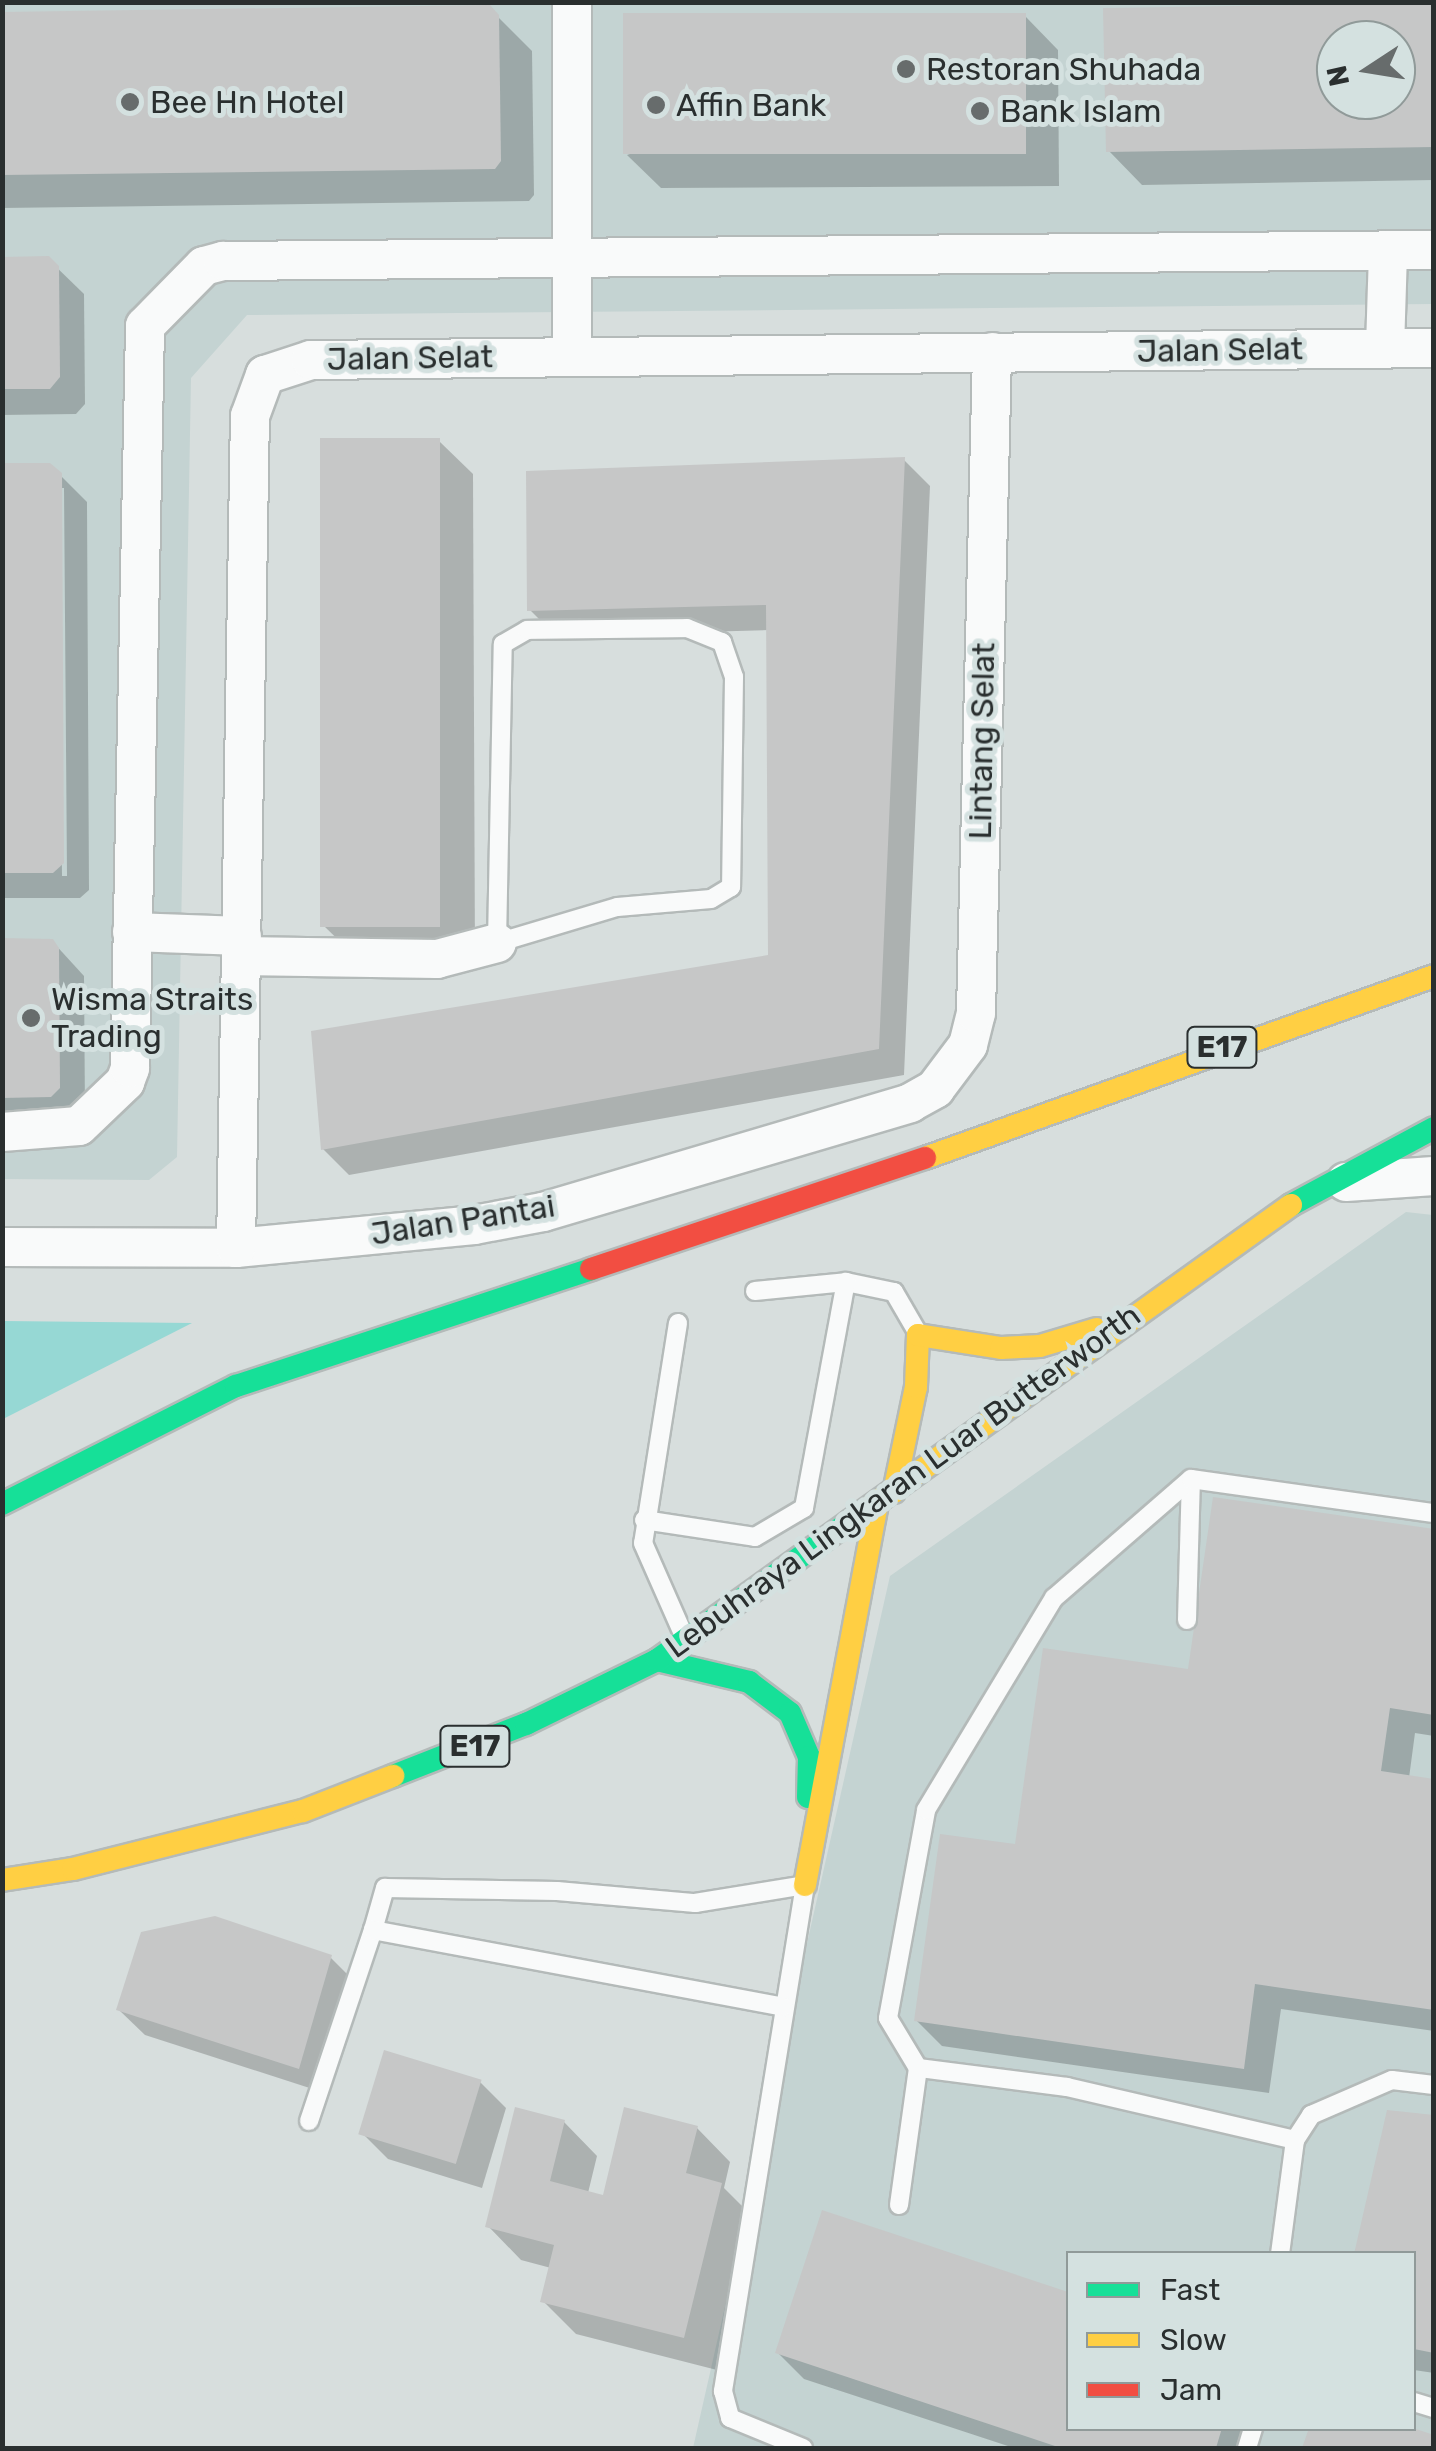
<!DOCTYPE html>
<style>
body{margin:0}
#map{position:relative;width:1436px;height:2451px;overflow:hidden;background:#d7dedd;font-family:Rubik,sans-serif}
div>[style]{position:absolute}
.built>*{inset:0;background:#c4d3d2}
.green>*{inset:0;background:#96d8d4}
.shadow>*{inset:0;background:#0003}
.building>*{inset:0;background:#c6c7c7;transform-origin:0 0}
.roads{filter:drop-shadow(2px 0 #b4bab9) drop-shadow(-2px 0 #b4bab9) drop-shadow(0 2px #b4bab9) drop-shadow(0 -2px #b4bab9)}
.lane>*{height:18px;margin:-9px;padding:0 9px;transform-origin:9px;border-radius:9px;background:#f9fafa}
.street>*{height:38px;margin:-19px;padding:0 19px;transform-origin:19px;border-radius:19px;background:#f9fafa}
.fast>*{height:22px;margin:-11px;padding:0 11px;transform-origin:11px;border-radius:11px;background:#16e098}
.slow>*{height:22px;margin:-11px;padding:0 11px;transform-origin:11px;border-radius:11px;background:#ffcf43}
.jam>*{height:22px;margin:-11px;padding:0 11px;transform-origin:11px;border-radius:11px;background:#f24e42}
.dots>*{width:28px;height:28px;translate:-50% -50%;box-sizing:border-box;border:5px solid #d4e1e0;border-radius:50%}
span{translate:-50% -50%;white-space:nowrap;text-align:center;line-height:1.15;-webkit-text-stroke:10px #d4e1e0;paint-order:stroke}
.shield-label span{padding:2px 8px;background:#d4e1e0;border:2px solid;border-radius:8px;-webkit-text-stroke-width:0}
.shield-label{font-size:30px;color:#2a2f2f;font-weight:700}
.poi-label{font-size:32px;color:#2a2f2f}
.left{translate:0 -50%;text-align:left}
.street-label{font-size:32px;color:#2a2f2f}
.frame{position:absolute;inset:0;border:5px solid #2a2f2f;pointer-events:none}
.legend{position:absolute;left:1066px;top:2251px;width:350px;height:180px;box-sizing:border-box;background:#d4e1e0;border:2px solid #909a99;margin:0;padding:12px 18px;list-style:none;font-size:30px;color:#2a2f2f}
.legend li{display:flex;align-items:center;gap:20px;height:50px}
.legend b{width:50px;border:2px solid #909a99}
.north{position:absolute;left:1316px;top:20px;width:100px;height:100px;box-sizing:border-box;background:#d4e1e0;border:2px solid #909a99;border-radius:50%;rotate:258deg;font-size:28px;font-weight:700;line-height:40px;text-align:center;color:#2a2f2f}
.north::after{content:'';display:block;margin:auto;width:35px;height:45px;background:#676c6c;clip-path:polygon(50% 0,100% 100%,50% 72%,0 100%)}
</style>
<div id="map">
<div class="built">
<div style="clip-path:polygon(evenodd,3px 3px,1433px 3px,1433px 304px,247px 315px,191px 378px,177px 1157px,149px 1180px,3px 1179px,3px 3px,1336px 40px,1396px 40px,1396px 100px,1336px 100px,1336px 40px)"></div>
<div style="clip-path:polygon(evenodd,1406px 1212px,1433px 1215px,1433px 2448px,693px 2448px,890px 1576px,1406px 1212px,1068px 2254px,1414px 2254px,1414px 2428px,1068px 2428px,1068px 2254px)"></div>
</div>
<div class="green">
<div style="clip-path:polygon(3px 1321px,192px 1323px,3px 1419px)"></div>
</div>
<div class="shadow">
<div style="clip-path:polygon(evenodd,1434px 5px,1434px 180px,1142px 185px,1109px 151px,1106px 11px,1434px 5px,1336px 40px,1396px 40px,1396px 100px,1336px 100px,1336px 40px)"></div>
<div style="clip-path:polygon(489px 8px,532px 51px,534px 195px,529px 201px,2px 208px,2px 14px)"></div>
<div style="clip-path:polygon(1025px 16px,1058px 50px,1059px 186px,661px 188px,627px 155px)"></div>
<div style="clip-path:polygon(2px 259px,48px 259px,84px 294px,85px 404px,76px 414px,2px 415px)"></div>
<div style="clip-path:polygon(439px 441px,473px 474px,475px 960px,358px 959px,324px 926px)"></div>
<div style="clip-path:polygon(904px 460px,930px 486px,904px 1075px,349px 1175px,323px 1149px,770px 957px,769px 630px,556px 636px,530px 610px)"></div>
<div style="clip-path:polygon(evenodd,2px 465px,60px 475px,87px 502px,89px 890px,80px 898px,2px 898px,2px 465px,59px 488px,64px 488px,67px 876px,62px 876px,59px 488px)"></div>
<div style="clip-path:polygon(2px 941px,52px 941px,84px 976px,85px 1114px,2px 1123px)"></div>
<div style="clip-path:polygon(1434px 1531px,1434px 1736px,1415px 1733px,1409px 1778px,1434px 1781px,1434px 2031px,1281px 2009px,1269px 2093px,942px 2046px,916px 2020px,1017px 1847px,1191px 1672px)"></div>
<div style="clip-path:polygon(331px 1958px,357px 1984px,325px 2093px,145px 2035px,119px 2010px)"></div>
<div style="clip-path:polygon(480px 2082px,506px 2108px,482px 2188px,388px 2159px,362px 2133px)"></div>
<div style="clip-path:polygon(1434px 2118px,1434px 2373px,1414px 2370px,1414px 2254px)"></div>
<div style="clip-path:polygon(564px 2122px,597px 2156px,588px 2193px,604px 2198px,697px 2128px,730px 2162px,724px 2188px,754px 2218px,717px 2370px,576px 2334px,543px 2301px,551px 2268px,521px 2260px,488px 2226px)"></div>
<div style="clip-path:polygon(824px 2214px,1068px 2295px,1068px 2428px,1256px 2428px,1250px 2448px,1014px 2448px,804px 2379px,778px 2353px)"></div>
<div style="clip-path:polygon(1312px 2428px,1434px 2438px,1434px 2448px,1305px 2448px)"></div>
</div>
<div class="building">
<div style="clip-path:polygon(evenodd,1434px 3px,1434px 147px,1106px 152px,1103px 8px,1434px 3px,1336px 40px,1396px 40px,1396px 100px,1336px 100px,1336px 40px)"></div>
<div style="clip-path:polygon(490px 5px,499px 15px,501px 161px,495px 169px,2px 175px,2px 12px)"></div>
<div style="left:1026px;top:13px;width:141px;height:403px;rotate:90deg"></div>
<div style="clip-path:polygon(49px 256px,59px 266px,60px 377px,50px 389px,2px 389px,2px 257px)"></div>
<div style="left:320px;top:438px;width:120px;height:489px"></div>
<div style="clip-path:polygon(905px 457px,879px 1049px,321px 1150px,311px 1031px,768px 955px,766px 605px,527px 611px,526px 471px)"></div>
<div style="clip-path:polygon(2px 463px,50px 463px,62px 473px,64px 863px,53px 873px,2px 873px)"></div>
<div style="clip-path:polygon(2px 938px,53px 939px,59px 948px,60px 1088px,51px 1097px,2px 1098px)"></div>
<div style="clip-path:polygon(1213px 1497px,1434px 1529px,1434px 1715px,1390px 1708px,1381px 1771px,1434px 1779px,1434px 2010px,1255px 1984px,1244px 2069px,914px 2021px,940px 1834px,1015px 1844px,1043px 1648px,1188px 1669px)"></div>
<div style="clip-path:polygon(215px 1916px,332px 1955px,299px 2069px,116px 2010px,141px 1932px)"></div>
<div style="left:384px;top:2050px;width:102px;height:88px;rotate:17deg"></div>
<div style="clip-path:polygon(515px 2107px,565px 2120px,550px 2181px,603px 2195px,624px 2107px,698px 2126px,686px 2173px,722px 2183px,684px 2338px,540px 2302px,554px 2245px,485px 2227px)"></div>
<div style="clip-path:polygon(1387px 2110px,1434px 2115px,1434px 2353px,1414px 2349px,1414px 2254px,1354px 2254px)"></div>
<div style="clip-path:polygon(822px 2210px,1068px 2292px,1068px 2428px,1222px 2428px,1216px 2448px,1061px 2448px,775px 2353px)"></div>
<div style="clip-path:polygon(1309px 2428px,1413px 2428px,1434px 2435px,1434px 2448px,1302px 2448px)"></div>
</div>
<div class="roads">
<div class="lane">
<div style="left:687px;top:628px;width:38px;rotate:22deg"></div>
<div style="left:722px;top:642px;width:37px;rotate:71deg"></div>
<div style="left:734px;top:677px;width:210px;rotate:90.8deg"></div>
<div style="left:731px;top:887px;width:23px;rotate:149deg"></div>
<div style="left:711px;top:899px;width:94px;rotate:175.1deg"></div>
<div style="left:617px;top:907px;width:125px;rotate:163.3deg"></div>
<div style="left:497px;top:943px;width:299px;rotate:-88.9deg"></div>
<div style="left:503px;top:644px;width:28px;rotate:-30deg"></div>
<div style="left:527px;top:630px;width:160px;rotate:-0.7deg"></div>
<div style="left:755px;top:1291px;width:91px;rotate:-5.6deg"></div>
<div style="left:846px;top:1282px;width:49px;rotate:11.8deg"></div>
<div style="left:894px;top:1292px;width:44px;rotate:59.9deg"></div>
<div style="left:678px;top:1323px;width:223px;rotate:99deg"></div>
<div style="left:643px;top:1543px;width:102px;rotate:66.2deg"></div>
<div style="left:644px;top:1520px;width:112px;rotate:8.7deg"></div>
<div style="left:755px;top:1537px;width:57px;rotate:-30.6deg"></div>
<div style="left:804px;top:1508px;width:230px;rotate:-79.5deg"></div>
<div style="left:1187px;top:1620px;width:141px;rotate:-88.4deg"></div>
<div style="left:373px;top:1930px;width:44px;rotate:-74.1deg"></div>
<div style="left:385px;top:1888px;width:172px;rotate:1deg"></div>
<div style="left:557px;top:1891px;width:139px;rotate:5deg"></div>
<div style="left:695px;top:1903px;width:111px;rotate:-9.3deg"></div>
<div style="left:805px;top:1885px;width:513px;rotate:99.21deg"></div>
<div style="left:723px;top:2391px;width:28px;rotate:75deg"></div>
<div style="left:730px;top:2418px;width:79px;rotate:22.3deg"></div>
<div style="left:309px;top:2121px;width:201px;rotate:-71.5deg"></div>
<div style="left:373px;top:1930px;width:417px;rotate:10.6deg"></div>
<div style="left:1295px;top:2140px;width:234px;rotate:-166.9deg"></div>
<div style="left:1067px;top:2087px;width:150px;rotate:-172.7deg"></div>
<div style="left:918px;top:2068px;width:58px;rotate:-121deg"></div>
<div style="left:888px;top:2018px;width:211px;rotate:-79.6deg"></div>
<div style="left:926px;top:1810px;width:248px;rotate:-58.9deg"></div>
<div style="left:1054px;top:1598px;width:181px;rotate:-41deg"></div>
<div style="left:1191px;top:1479px;width:245px;rotate:8deg"></div>
<div style="left:899px;top:2205px;width:138px;rotate:-82.1deg"></div>
<div style="left:1280px;top:2254px;width:115px;rotate:-82.5deg"></div>
<div style="left:1295px;top:2140px;width:30px;rotate:-57deg"></div>
<div style="left:1311px;top:2115px;width:88px;rotate:-23.4deg"></div>
<div style="left:1392px;top:2080px;width:42px;rotate:6.8deg"></div>
<div style="left:1414px;top:2402px;width:21px;rotate:17deg"></div>
<div style="left:1247px;top:2448px;width:21px;rotate:-73deg"></div>
</div>
<div class="street">
<div style="left:1385px;top:348px;width:98px;rotate:-88.2deg"></div>
<div style="left:572px;top:355px;width:353px;rotate:-90deg"></div>
<div style="left:132px;top:932px;width:110px;rotate:2.1deg"></div>
<div style="left:241px;top:956px;width:196px;rotate:0.9deg"></div>
<div style="left:437px;top:959px;width:62px;rotate:-14.9deg"></div>
<div style="left:2px;top:1132px;width:77px;rotate:-4.5deg"></div>
<div style="left:79px;top:1126px;width:64px;rotate:-43.7deg"></div>
<div style="left:125px;top:1082px;width:15px;rotate:-70deg"></div>
<div style="left:130px;top:1068px;width:742px;rotate:-88.84deg"></div>
<div style="left:145px;top:326px;width:84px;rotate:-45.5deg"></div>
<div style="left:204px;top:266px;width:20px;rotate:-15deg"></div>
<div style="left:223px;top:261px;width:1211px;rotate:-0.52deg"></div>
<div style="left:1346px;top:1182px;width:88px;rotate:-3.9deg"></div>
<div style="left:2px;top:1247px;width:234px;rotate:0.2deg"></div>
<div style="left:236px;top:1248px;width:239px;rotate:-5.5deg"></div>
<div style="left:474px;top:1225px;width:70px;rotate:-10.7deg"></div>
<div style="left:543px;top:1212px;width:383px;rotate:-16.5deg"></div>
<div style="left:910px;top:1103px;width:29px;rotate:-29deg"></div>
<div style="left:935px;top:1089px;width:55px;rotate:-53.1deg"></div>
<div style="left:968px;top:1045px;width:33px;rotate:-76deg"></div>
<div style="left:976px;top:1013px;width:661px;rotate:-88.61deg"></div>
<div style="left:236px;top:1248px;width:832px;rotate:-89.04deg"></div>
<div style="left:250px;top:416px;width:44px;rotate:-69.9deg"></div>
<div style="left:265px;top:375px;width:48px;rotate:-18.1deg"></div>
<div style="left:311px;top:360px;width:1123px;rotate:-0.61deg"></div>
</div>
<div class="fast">
<div style="left:1291px;top:1205px;width:162px;rotate:-28.3deg"></div>
<div style="left:2px;top:1504px;width:262px;rotate:-26.8deg"></div>
<div style="left:236px;top:1386px;width:374px;rotate:-18.2deg"></div>
<div style="left:657px;top:1660px;width:95px;rotate:13.4deg"></div>
<div style="left:749px;top:1682px;width:51px;rotate:37.1deg"></div>
<div style="left:790px;top:1713px;width:48px;rotate:66.6deg"></div>
<div style="left:809px;top:1757px;width:40px;rotate:91.4deg"></div>
<div style="left:393px;top:1776px;width:143px;rotate:-21.4deg"></div>
<div style="left:526px;top:1724px;width:146px;rotate:-26deg"></div>
<div style="left:657px;top:1660px;width:236px;rotate:-35.7deg"></div>
</div>
<div class="slow">
<div style="left:925px;top:1158px;width:541px;rotate:-19.68deg"></div>
<div style="left:894px;top:1492px;width:107px;rotate:-78.2deg"></div>
<div style="left:916px;top:1387px;width:52px;rotate:-87.8deg"></div>
<div style="left:918px;top:1335px;width:84px;rotate:8.9deg"></div>
<div style="left:1001px;top:1348px;width:39px;rotate:-3deg"></div>
<div style="left:1040px;top:1346px;width:59px;rotate:-16.6deg"></div>
<div style="left:849px;top:1522px;width:544px;rotate:-35.65deg"></div>
<div style="left:2px;top:1880px;width:72px;rotate:-8.8deg"></div>
<div style="left:73px;top:1869px;width:237px;rotate:-14.2deg"></div>
<div style="left:303px;top:1811px;width:97px;rotate:-21.3deg"></div>
<div style="left:805px;top:1885px;width:388px;rotate:-79.3deg"></div>
</div>
<div class="jam">
<div style="left:591px;top:1269px;width:352px;rotate:-18.4deg"></div>
</div>
</div>
<div class="dots">
<div style="left:906px;top:69px;background:#676c6c"></div>
<div style="left:130px;top:102px;background:#676c6c"></div>
<div style="left:656px;top:105px;background:#676c6c"></div>
<div style="left:980px;top:111px;background:#676c6c"></div>
<div style="left:31px;top:1018px;background:#676c6c"></div>
</div>
<div class="shield-label">
<span style="left:1222px;top:1047px">E17</span>
<span style="left:475px;top:1746px">E17</span>
</div>
<div class="poi-label">
<span class="left" style="left:926px;top:69px">Restoran Shuhada</span>
<span class="left" style="left:150px;top:102px">Bee Hn Hotel</span>
<span class="left" style="left:676px;top:105px">Affin Bank</span>
<span class="left" style="left:1000px;top:111px">Bank Islam</span>
<span class="left" style="left:51px;top:1018px">Wisma Straits<br>Trading</span>
</div>
<div class="street-label">
<span style="left:1220px;top:350px;rotate:-1deg">Jalan Selat</span>
<span style="left:410px;top:358px;rotate:-1deg">Jalan Selat</span>
<span style="left:982px;top:741px;rotate:-89deg">Lintang Selat</span>
<span style="left:463px;top:1220px;rotate:-9deg">Jalan Pantai</span>
<span style="left:903px;top:1481px;rotate:-36deg">Lebuhraya Lingkaran Luar Butterworth</span>
</div>
<div class="frame"></div>
<ul class="legend">
<li><b style="height:12px;background:#16e098"></b>Fast</li>
<li><b style="height:12px;background:#ffcf43"></b>Slow</li>
<li><b style="height:12px;background:#f24e42"></b>Jam</li>
</ul>
<div class="north">N</div>
</div>
